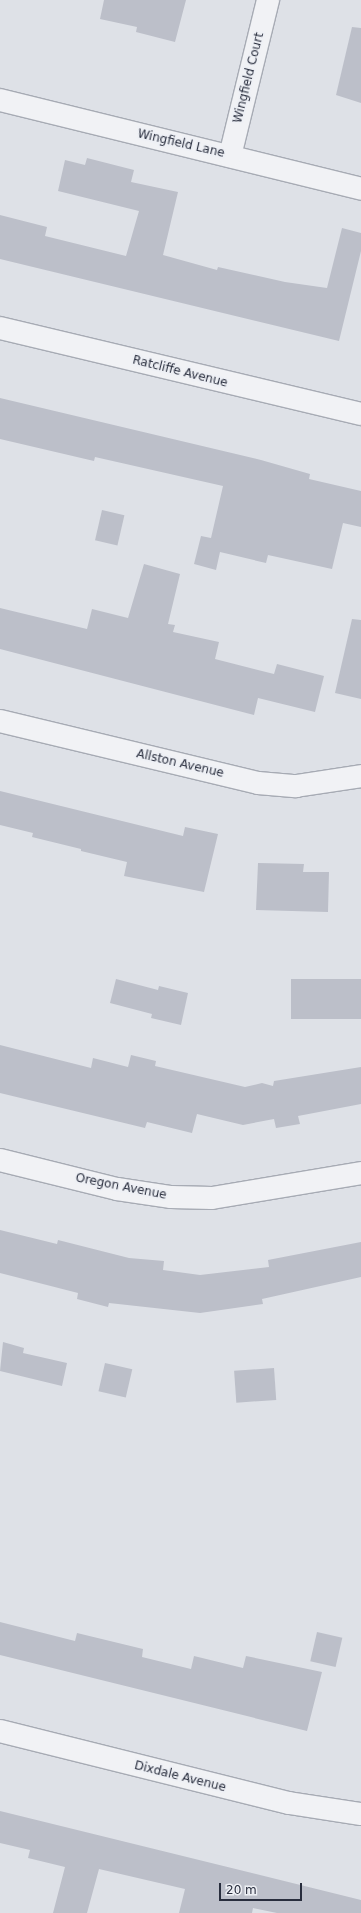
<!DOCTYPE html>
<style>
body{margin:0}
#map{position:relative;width:361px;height:1913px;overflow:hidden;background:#dee1e7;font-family:"DejaVu Sans",sans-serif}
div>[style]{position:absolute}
.building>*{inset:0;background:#bcbfc9;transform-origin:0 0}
.roads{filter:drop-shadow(1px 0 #a7abb4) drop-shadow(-1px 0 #a7abb4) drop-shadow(0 1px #a7abb4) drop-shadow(0 -1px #a7abb4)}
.minor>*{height:22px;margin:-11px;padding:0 11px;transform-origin:11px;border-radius:11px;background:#f1f2f5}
span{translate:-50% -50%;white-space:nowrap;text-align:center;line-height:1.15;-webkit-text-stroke:4px #eef0f5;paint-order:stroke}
.street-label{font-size:12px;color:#282d3d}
.scale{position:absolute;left:219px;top:1883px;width:83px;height:18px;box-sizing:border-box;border:2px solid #282d3d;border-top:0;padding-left:5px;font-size:12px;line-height:14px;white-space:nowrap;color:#282d3d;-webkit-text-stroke:3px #eef0f5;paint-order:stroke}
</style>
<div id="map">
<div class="building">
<div style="clip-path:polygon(104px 0,186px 0,175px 42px,136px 32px,137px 27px,100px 19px)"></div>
<div style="clip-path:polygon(352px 27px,361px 28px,361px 103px,336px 95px)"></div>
<div style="clip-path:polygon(87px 158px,134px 170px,131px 182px,178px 192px,163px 255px,217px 270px,218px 267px,285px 282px,327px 288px,342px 228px,361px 233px,361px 251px,339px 341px,0 259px,0 215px,47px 227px,45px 236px,126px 256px,139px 211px,58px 191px,65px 160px,85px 165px)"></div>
<div style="clip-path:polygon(0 398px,261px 460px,310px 474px,309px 479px,361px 491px,361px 527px,343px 523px,332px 569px,268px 555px,266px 563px,220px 552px,216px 570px,194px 564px,201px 536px,211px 538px,223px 486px,95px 457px,94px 461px,0 439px)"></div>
<div style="left:102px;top:510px;width:23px;height:31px;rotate:13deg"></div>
<div style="clip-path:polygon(144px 564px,180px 574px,168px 624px,175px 625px,173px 632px,219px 642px,215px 659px,274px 674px,277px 664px,324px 676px,315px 712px,258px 698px,254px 715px,0 649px,0 608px,87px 629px,92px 609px,128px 618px)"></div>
<div style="clip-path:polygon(352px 619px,361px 620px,361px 699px,335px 693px)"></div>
<div style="clip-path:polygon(0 791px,183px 836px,185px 827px,218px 834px,204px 892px,124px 876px,127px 862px,81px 851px,81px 849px,32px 837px,33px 833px,0 825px)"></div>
<div style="clip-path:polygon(258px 863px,304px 864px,303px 872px,329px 872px,328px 912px,256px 910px)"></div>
<div style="clip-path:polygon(116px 979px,158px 990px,159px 986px,188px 993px,181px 1025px,151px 1018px,152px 1014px,110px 1003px)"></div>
<div style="left:361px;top:979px;width:40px;height:70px;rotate:90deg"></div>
<div style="clip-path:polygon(0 1045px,91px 1068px,93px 1058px,128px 1067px,131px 1055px,156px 1061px,155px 1066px,245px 1087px,262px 1083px,273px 1086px,274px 1081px,361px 1067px,361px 1104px,298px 1116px,300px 1124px,276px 1128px,274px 1119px,243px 1125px,197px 1114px,192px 1133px,147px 1122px,145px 1128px,0 1093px)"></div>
<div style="clip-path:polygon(0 1230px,57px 1244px,58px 1240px,129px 1258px,164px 1261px,163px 1270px,200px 1275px,269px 1267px,268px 1260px,361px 1242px,361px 1277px,262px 1299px,263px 1304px,200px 1313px,109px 1303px,108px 1307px,77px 1299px,78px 1293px,0 1273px)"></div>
<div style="clip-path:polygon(3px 1342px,24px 1348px,23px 1353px,67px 1363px,62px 1386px,0 1371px)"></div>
<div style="left:105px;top:1363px;width:28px;height:29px;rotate:13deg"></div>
<div style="left:274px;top:1368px;width:32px;height:40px;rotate:86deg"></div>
<div style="clip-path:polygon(0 1622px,75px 1641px,77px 1633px,143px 1649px,142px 1657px,191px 1669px,194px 1656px,243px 1668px,246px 1656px,322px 1672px,307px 1731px,0 1655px)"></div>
<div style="left:317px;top:1632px;width:26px;height:30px;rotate:13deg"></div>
<div style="clip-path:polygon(0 1811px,361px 1900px,361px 1913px,277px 1913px,253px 1908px,252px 1913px,179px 1913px,185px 1889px,99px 1869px,87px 1913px,53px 1913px,65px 1867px,28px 1858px,30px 1850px,0 1843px)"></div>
</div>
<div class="roads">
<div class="minor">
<div style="left:0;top:100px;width:372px;rotate:13.8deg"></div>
<div style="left:230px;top:156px;width:161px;rotate:-76.3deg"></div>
<div style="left:0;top:328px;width:371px;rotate:13.4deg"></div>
<div style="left:0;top:721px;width:265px;rotate:13.5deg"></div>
<div style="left:258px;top:783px;width:38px;rotate:5deg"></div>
<div style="left:296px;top:786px;width:66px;rotate:-8.7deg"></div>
<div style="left:0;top:1160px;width:121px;rotate:13.9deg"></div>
<div style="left:117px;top:1189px;width:55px;rotate:8.4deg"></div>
<div style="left:171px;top:1197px;width:41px;rotate:1.4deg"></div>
<div style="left:212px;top:1198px;width:151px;rotate:-9.5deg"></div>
<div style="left:0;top:1731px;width:298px;rotate:14deg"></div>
<div style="left:289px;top:1803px;width:73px;rotate:8.7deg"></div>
</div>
</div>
<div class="street-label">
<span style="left:249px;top:78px;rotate:-76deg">Wingfield Court</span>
<span style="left:181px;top:144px;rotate:13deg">Wingfield Lane</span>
<span style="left:180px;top:372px;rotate:14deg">Ratcliffe Avenue</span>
<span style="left:180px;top:764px;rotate:13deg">Allston Avenue</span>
<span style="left:121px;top:1187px;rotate:11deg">Oregon Avenue</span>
<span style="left:180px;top:1777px;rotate:14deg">Dixdale Avenue</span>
</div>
<div class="scale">20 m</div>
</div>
